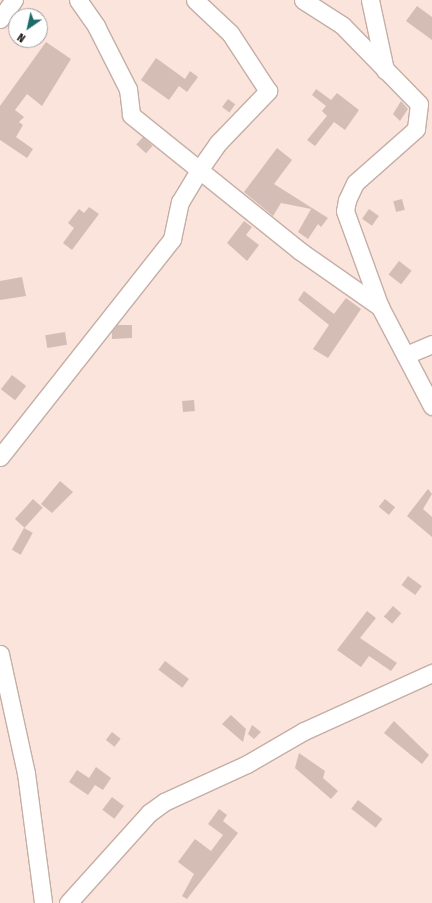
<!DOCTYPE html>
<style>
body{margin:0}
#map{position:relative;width:432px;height:903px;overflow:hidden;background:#fbe4db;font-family:"Fira Sans Condensed",sans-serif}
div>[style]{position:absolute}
.building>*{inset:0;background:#d4bdb4;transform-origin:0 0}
.roads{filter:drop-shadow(1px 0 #c4aea5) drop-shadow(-1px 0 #c4aea5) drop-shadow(0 1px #c4aea5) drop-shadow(0 -1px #c4aea5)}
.minor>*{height:17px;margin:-8.5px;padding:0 8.5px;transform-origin:8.5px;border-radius:8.5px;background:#fff}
span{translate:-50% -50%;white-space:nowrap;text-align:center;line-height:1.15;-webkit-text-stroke:3px #fff;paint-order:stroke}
.north{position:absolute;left:8px;top:8px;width:40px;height:40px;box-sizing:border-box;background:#fff;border:1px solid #a19e9d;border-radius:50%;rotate:214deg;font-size:11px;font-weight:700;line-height:16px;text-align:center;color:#140c09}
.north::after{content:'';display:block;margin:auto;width:14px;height:18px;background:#1d6a68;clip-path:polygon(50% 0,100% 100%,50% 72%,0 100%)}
</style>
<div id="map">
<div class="building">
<div style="clip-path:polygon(417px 6px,432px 17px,432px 40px,406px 21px)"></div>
<div style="clip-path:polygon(46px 42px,71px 59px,42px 106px,27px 94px,15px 110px,24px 117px,19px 122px,23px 125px,16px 137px,33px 149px,27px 158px,0 140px,0 106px)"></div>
<div style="clip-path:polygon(156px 58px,185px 79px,190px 71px,198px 77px,187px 92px,179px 86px,169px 100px,141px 80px)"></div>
<div style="clip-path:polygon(316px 89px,331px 100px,337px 93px,359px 110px,345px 130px,334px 122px,315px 146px,307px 140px,327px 116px,322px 111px,326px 106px,312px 95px)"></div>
<div style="left:228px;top:99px;width:9px;height:10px;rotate:36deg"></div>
<div style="clip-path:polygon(401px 101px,408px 109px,400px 121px,393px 114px)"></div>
<div style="left:143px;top:137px;width:13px;height:10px;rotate:42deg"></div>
<div style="clip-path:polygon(277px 148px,292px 160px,274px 184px,328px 218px,321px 227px,318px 224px,308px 239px,298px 232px,311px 209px,281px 203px,273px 216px,244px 192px)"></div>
<div style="left:402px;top:199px;width:11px;height:9px;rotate:75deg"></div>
<div style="clip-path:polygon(89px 207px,99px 214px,72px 250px,63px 243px,74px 228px,68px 223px,79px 209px,84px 213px)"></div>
<div style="left:369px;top:209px;width:12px;height:12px;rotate:35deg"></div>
<div style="clip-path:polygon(244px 221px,252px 227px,246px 235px,259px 245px,247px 261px,227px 243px)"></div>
<div style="left:399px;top:261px;width:16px;height:17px;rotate:38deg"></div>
<div style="clip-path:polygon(22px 277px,26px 296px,0 300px,0 281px)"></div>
<div style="clip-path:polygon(304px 291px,334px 314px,346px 298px,361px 309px,328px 358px,313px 349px,329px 325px,298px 300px)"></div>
<div style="clip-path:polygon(117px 325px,132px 325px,132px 338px,112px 339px,112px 332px)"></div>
<div style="left:65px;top:332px;width:13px;height:20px;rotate:81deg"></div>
<div style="left:12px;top:375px;width:18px;height:18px;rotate:38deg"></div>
<div style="left:194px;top:400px;width:11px;height:12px;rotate:85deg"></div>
<div style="clip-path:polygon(60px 481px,73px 492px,52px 513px,41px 504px)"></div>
<div style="clip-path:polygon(428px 489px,432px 494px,423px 509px,432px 517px,432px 537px,407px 516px)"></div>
<div style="left:33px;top:499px;width:13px;height:27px;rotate:42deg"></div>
<div style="left:385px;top:499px;width:13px;height:10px;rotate:39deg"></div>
<div style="left:24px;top:528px;width:10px;height:25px;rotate:29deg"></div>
<div style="left:408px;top:576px;width:17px;height:11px;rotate:36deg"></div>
<div style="left:393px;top:606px;width:11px;height:14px;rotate:41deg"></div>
<div style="clip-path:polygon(367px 611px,376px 618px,360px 638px,397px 663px,391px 671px,369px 656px,361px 667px,337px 650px)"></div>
<div style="left:165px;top:661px;width:30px;height:11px;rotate:37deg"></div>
<div style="clip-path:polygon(231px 715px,246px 729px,243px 742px,222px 724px)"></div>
<div style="clip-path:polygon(394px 721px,429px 755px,422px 764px,384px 733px)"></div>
<div style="clip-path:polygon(252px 725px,261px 732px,254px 739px,248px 734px)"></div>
<div style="left:112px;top:732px;width:11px;height:10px;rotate:38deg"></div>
<div style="clip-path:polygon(299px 753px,325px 771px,323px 778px,338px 791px,331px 799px,295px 768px)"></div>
<div style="clip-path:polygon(96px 767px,111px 778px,103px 790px,95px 785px,88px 795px,69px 782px,77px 770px,89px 778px)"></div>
<div style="left:112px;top:797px;width:15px;height:16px;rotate:37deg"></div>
<div style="left:358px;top:800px;width:31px;height:11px;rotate:38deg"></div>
<div style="clip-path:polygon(219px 809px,227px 815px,223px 821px,238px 833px,187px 899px,182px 896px,194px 874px,178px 862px,195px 839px,211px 851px,223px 835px,208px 824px)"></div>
</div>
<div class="roads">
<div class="minor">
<div style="left:78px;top:0;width:32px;rotate:55deg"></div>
<div style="left:96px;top:26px;width:71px;rotate:63.1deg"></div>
<div style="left:128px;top:89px;width:26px;rotate:83deg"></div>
<div style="left:131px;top:115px;width:217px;rotate:38.8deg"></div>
<div style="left:300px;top:251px;width:98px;rotate:35deg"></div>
<div style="left:380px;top:307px;width:112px;rotate:62.3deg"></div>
<div style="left:303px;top:0;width:46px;rotate:32.7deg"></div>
<div style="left:342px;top:25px;width:110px;rotate:45.7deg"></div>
<div style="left:419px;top:104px;width:25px;rotate:97deg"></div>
<div style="left:416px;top:129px;width:81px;rotate:138.5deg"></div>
<div style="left:355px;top:183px;width:19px;rotate:115deg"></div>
<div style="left:347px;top:200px;width:11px;rotate:100deg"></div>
<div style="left:345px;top:211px;width:102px;rotate:70deg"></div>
<div style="left:370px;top:0;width:72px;rotate:77.9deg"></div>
<div style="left:0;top:19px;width:24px;rotate:-54deg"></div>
<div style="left:406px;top:355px;width:28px;rotate:-23deg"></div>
<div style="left:0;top:457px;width:278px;rotate:-51.7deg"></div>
<div style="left:172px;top:239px;width:38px;rotate:-78deg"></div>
<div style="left:180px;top:202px;width:37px;rotate:-59deg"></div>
<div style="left:199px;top:170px;width:32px;rotate:-55deg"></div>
<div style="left:217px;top:144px;width:74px;rotate:-46.1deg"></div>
<div style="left:268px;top:91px;width:69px;rotate:-123.2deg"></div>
<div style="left:230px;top:33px;width:48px;rotate:-136.7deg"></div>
<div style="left:0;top:654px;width:122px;rotate:77.7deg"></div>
<div style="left:26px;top:773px;width:131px;rotate:82.5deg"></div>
<div style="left:68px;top:903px;width:121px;rotate:-48deg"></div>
<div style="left:149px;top:813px;width:19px;rotate:-36deg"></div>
<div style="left:164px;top:802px;width:91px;rotate:-24.6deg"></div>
<div style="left:247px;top:764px;width:66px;rotate:-30.1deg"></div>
<div style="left:304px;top:731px;width:141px;rotate:-24.4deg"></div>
</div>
</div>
<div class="north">N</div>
</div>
